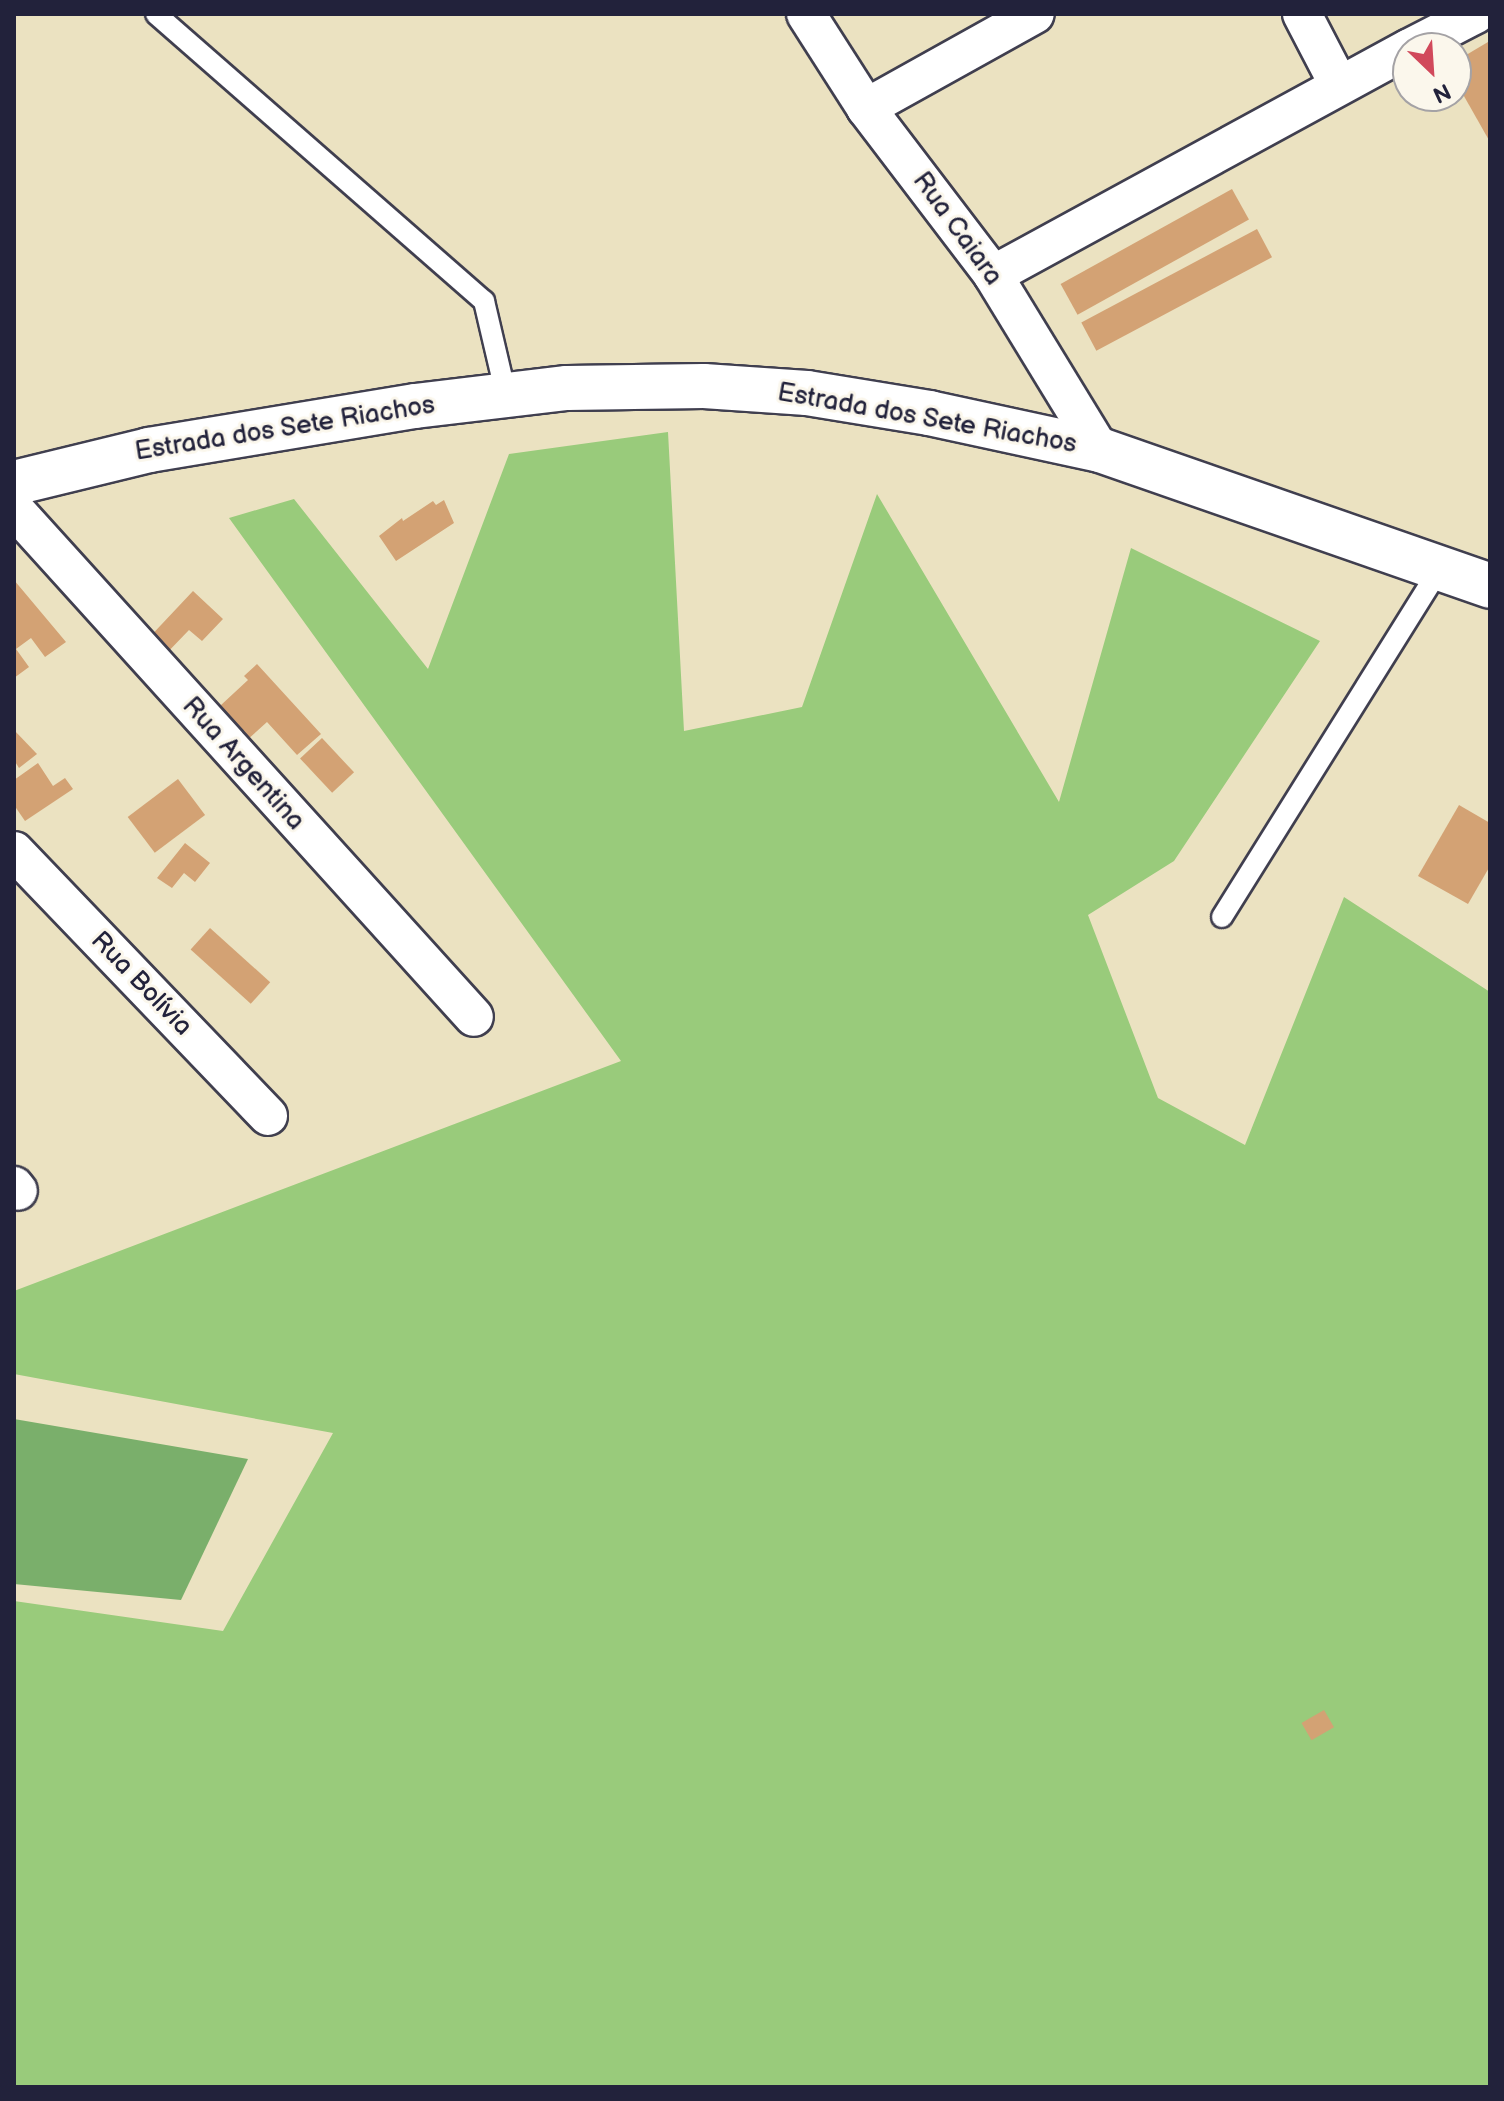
<!DOCTYPE html>
<meta charset="utf-8">
<style>
body{margin:0}
#map{position:relative;width:1504px;height:2101px;overflow:hidden;background:#ebe2c1;font-family:"Balsamiq Sans",sans-serif}
div>[style]{position:absolute}
.green>*{inset:0;background:#99cb7b}
.forest>*{inset:0;background:#7aaf6b}
.building>*{inset:0;background:#d3a274;transform-origin:0 0}
.roads{filter:drop-shadow(2px 0 #403f4f) drop-shadow(-2px 0 #403f4f) drop-shadow(0 2px #403f4f) drop-shadow(0 -2px #403f4f)}
.service>*{height:20px;margin:-10px;padding:0 10px;transform-origin:10px;border-radius:10px;background:#fff}
.minor>*{height:38px;margin:-19px;padding:0 19px;transform-origin:19px;border-radius:19px;background:#fff}
.tertiary>*{height:44px;margin:-22px;padding:0 22px;transform-origin:22px;border-radius:22px;background:#fff}
span{translate:-50% -50%;white-space:nowrap;text-align:center;line-height:1.15;-webkit-text-stroke:6px #fbf7ec;paint-order:stroke}
.street-label{font-size:26px;color:#22223b}
.frame{position:absolute;inset:0;border:16px solid #22223b;pointer-events:none}
.north{position:absolute;left:1392px;top:32px;width:80px;height:80px;box-sizing:border-box;background:#fbf7ec;border:2px solid #a4a2a5;border-radius:50%;rotate:155deg;font-size:22px;font-weight:700;line-height:32px;text-align:center;color:#22223b}
.north::after{content:'';display:block;margin:auto;width:28px;height:36px;background:#d1495b;clip-path:polygon(50% 0,100% 100%,50% 72%,0 100%)}
</style>
<div id="map">
<div class="green">
<div style="clip-path:polygon(668px 432px,684px 731px,802px 707px,877px 494px,1059px 802px,1131px 548px,1320px 641px,1174px 861px,1088px 915px,1158px 1098px,1245px 1145px,1344px 897px,1490px 992px,1490px 2087px,14px 2087px,14px 1601px,223px 1631px,333px 1433px,14px 1374px,14px 1291px,621px 1061px,229px 518px,294px 499px,428px 669px,509px 454px)"></div>
</div>
<div class="forest">
<div style="clip-path:polygon(14px 1419px,248px 1459px,181px 1600px,14px 1584px)"></div>
</div>
<div class="building">
<div style="clip-path:polygon(1488px 42px,1490px 45px,1490px 142px,1456px 82px,1456px 61px)"></div>
<div style="left:1232px;top:189px;width:35px;height:196px;rotate:61deg"></div>
<div style="left:1257px;top:229px;width:32px;height:199px;rotate:62deg"></div>
<div style="clip-path:polygon(444px 500px,454px 523px,396px 561px,379px 536px,402px 518px,403px 521px,433px 501px,436px 505px)"></div>
<div style="clip-path:polygon(14px 580px,66px 642px,45px 657px,31px 638px,16px 649px,29px 667px,14px 678px)"></div>
<div style="clip-path:polygon(193px 591px,223px 619px,202px 641px,189px 630px,162px 658px,145px 642px)"></div>
<div style="clip-path:polygon(257px 664px,321px 734px,297px 755px,267px 722px,236px 750px,207px 718px,248px 680px,244px 676px)"></div>
<div style="clip-path:polygon(14px 730px,37px 754px,19px 768px,14px 760px)"></div>
<div style="left:322px;top:738px;width:47px;height:30px;rotate:47deg"></div>
<div style="clip-path:polygon(38px 763px,53px 786px,65px 778px,73px 789px,25px 821px,14px 805px,14px 780px)"></div>
<div style="left:178px;top:779px;width:45px;height:63px;rotate:53deg"></div>
<div style="clip-path:polygon(1459px 805px,1490px 823px,1490px 866px,1468px 904px,1418px 876px)"></div>
<div style="clip-path:polygon(185px 843px,210px 863px,195px 882px,184px 873px,172px 888px,157px 878px)"></div>
<div style="left:210px;top:928px;width:81px;height:29px;rotate:42deg"></div>
<div style="left:1324px;top:1710px;width:20px;height:26px;rotate:60deg"></div>
</div>
<div class="roads">
<div class="service">
<div style="left:156px;top:14px;width:436px;rotate:41.2deg"></div>
<div style="left:484px;top:301px;width:97px;rotate:76.8deg"></div>
<div style="left:1222px;top:917px;width:411px;rotate:-58deg"></div>
</div>
<div class="minor">
<div style="left:806px;top:14px;width:112px;rotate:57.4deg"></div>
<div style="left:866px;top:108px;width:210px;rotate:52.7deg"></div>
<div style="left:993px;top:275px;width:205px;rotate:58.6deg"></div>
<div style="left:1302px;top:14px;width:80px;rotate:62.5deg"></div>
<div style="left:1410px;top:48px;width:74px;rotate:-27.3deg"></div>
<div style="left:866px;top:108px;width:193px;rotate:-29.1deg"></div>
<div style="left:993px;top:275px;width:473px;rotate:-28.6deg"></div>
<div style="left:14px;top:509px;width:685px;rotate:47.84deg"></div>
<div style="left:14px;top:851px;width:367px;rotate:46.2deg"></div>
<div style="left:14px;top:1186px;width:6px;rotate:51deg"></div>
</div>
<div class="tertiary">
<div style="left:14px;top:483px;width:139px;rotate:-13.7deg"></div>
<div style="left:149px;top:450px;width:270px;rotate:-9.4deg"></div>
<div style="left:415px;top:406px;width:153px;rotate:-6.8deg"></div>
<div style="left:567px;top:388px;width:137px;rotate:-0.8deg"></div>
<div style="left:704px;top:386px;width:103px;rotate:3.9deg"></div>
<div style="left:807px;top:393px;width:124px;rotate:9.3deg"></div>
<div style="left:929px;top:413px;width:175px;rotate:12.2deg"></div>
<div style="left:1100px;top:450px;width:413px;rotate:19.2deg"></div>
</div>
</div>
<div class="street-label">
<span style="left:957px;top:229px;rotate:54deg">Rua Caiara</span>
<span style="left:927px;top:419px;rotate:10deg">Estrada dos Sete Riachos</span>
<span style="left:285px;top:429px;rotate:-9deg">Estrada dos Sete Riachos</span>
<span style="left:243px;top:764px;rotate:48deg">Rua Argentina</span>
<span style="left:141px;top:984px;rotate:46deg">Rua Bolívia</span>
</div>
<div class="frame"></div>
<div class="north">N</div>
</div>
